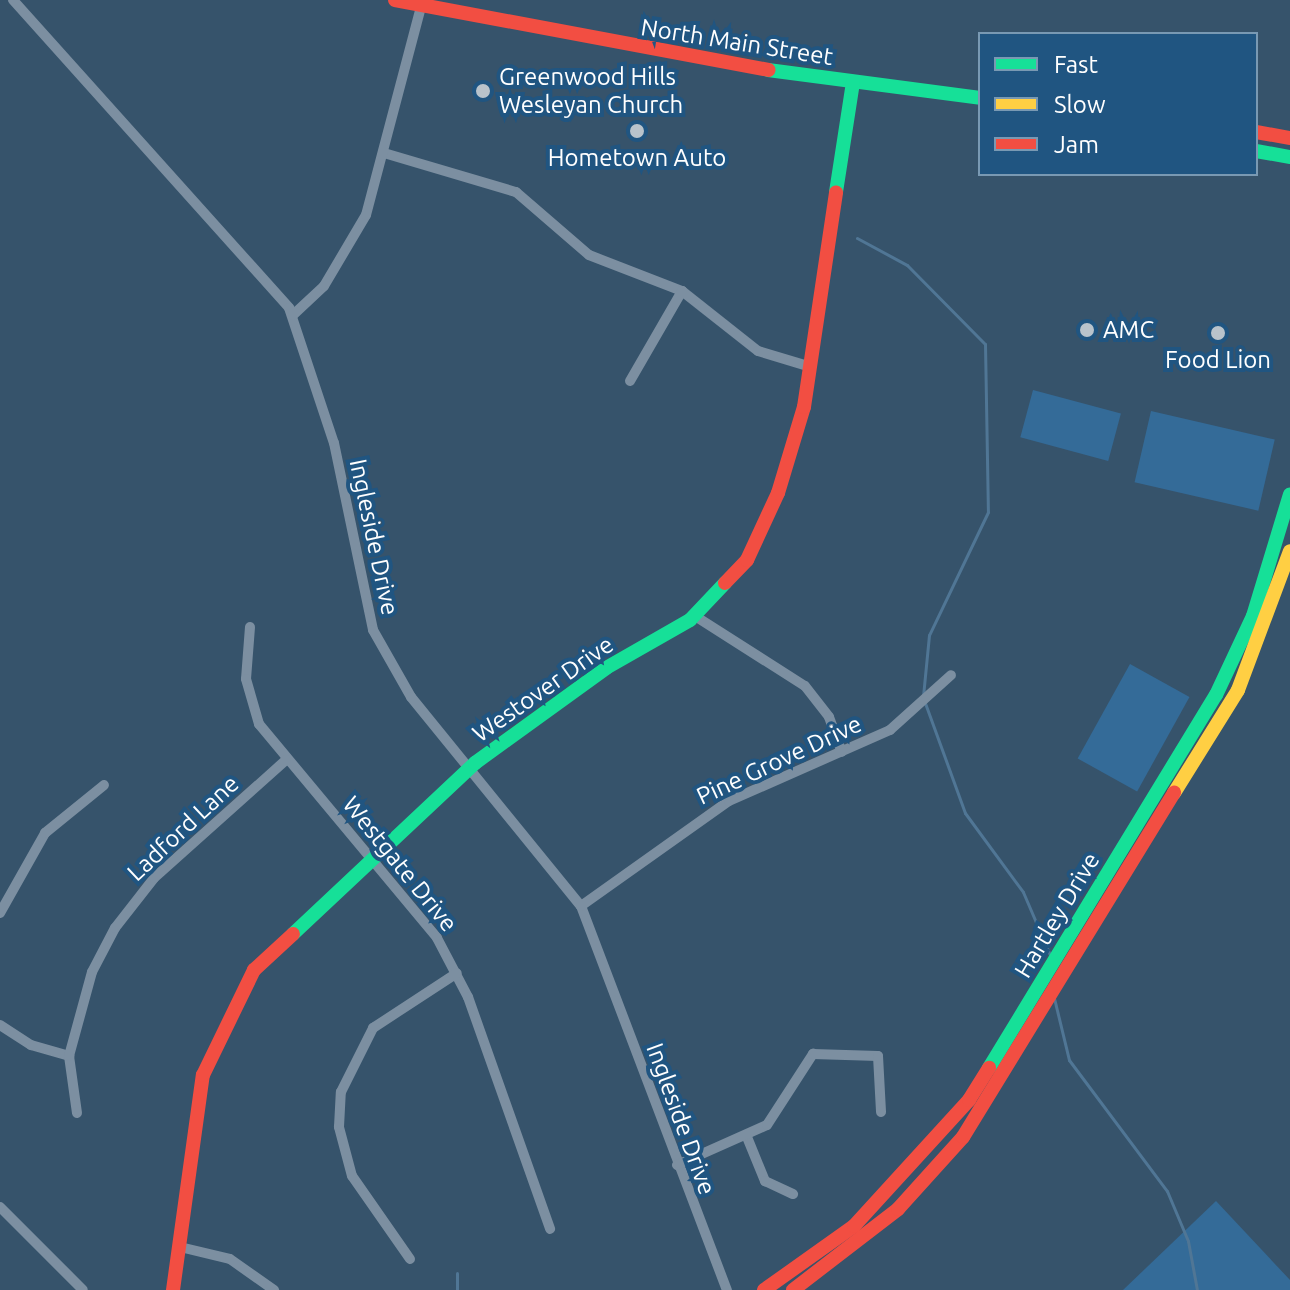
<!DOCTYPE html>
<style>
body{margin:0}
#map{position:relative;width:1290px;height:1290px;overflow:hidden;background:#36536b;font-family:Ubuntu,sans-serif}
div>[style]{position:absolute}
.green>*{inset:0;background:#346b98;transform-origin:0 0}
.stream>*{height:3px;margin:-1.5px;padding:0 1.5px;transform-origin:1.5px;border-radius:1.5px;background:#507695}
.street>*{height:10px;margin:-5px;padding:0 5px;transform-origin:5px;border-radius:5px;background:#7c8fa1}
.fast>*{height:14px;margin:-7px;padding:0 7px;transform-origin:7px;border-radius:7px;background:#16e098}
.slow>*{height:14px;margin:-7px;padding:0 7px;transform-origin:7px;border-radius:7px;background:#ffcf43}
.jam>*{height:14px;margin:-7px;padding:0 7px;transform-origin:7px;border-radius:7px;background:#f24e42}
.dots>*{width:22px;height:22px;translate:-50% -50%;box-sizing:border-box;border:4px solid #205581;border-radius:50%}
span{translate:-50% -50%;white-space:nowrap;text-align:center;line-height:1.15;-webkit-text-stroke:8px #205581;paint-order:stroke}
.street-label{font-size:24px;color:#fff}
.poi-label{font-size:24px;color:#fff}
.left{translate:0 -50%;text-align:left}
.legend{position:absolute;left:978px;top:32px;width:280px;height:144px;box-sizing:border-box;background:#205581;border:2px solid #7999b3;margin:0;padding:10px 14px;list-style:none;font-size:24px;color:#fff}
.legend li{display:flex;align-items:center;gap:16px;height:40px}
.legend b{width:40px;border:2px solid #7999b3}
</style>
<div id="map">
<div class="green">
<div style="left:1033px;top:390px;width:91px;height:49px;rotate:15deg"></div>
<div style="left:1151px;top:411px;width:127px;height:73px;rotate:13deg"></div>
<div style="left:1130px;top:664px;width:68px;height:108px;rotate:29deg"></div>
<div style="clip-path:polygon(1216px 1201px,1290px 1280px,1290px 1290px,1123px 1290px)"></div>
</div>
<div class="stream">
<div style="left:857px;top:238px;width:57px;rotate:28.4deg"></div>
<div style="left:907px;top:265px;width:111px;rotate:45.4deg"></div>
<div style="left:985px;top:344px;width:168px;rotate:89deg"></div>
<div style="left:988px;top:512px;width:136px;rotate:115.6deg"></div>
<div style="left:929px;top:635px;width:61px;rotate:95.6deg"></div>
<div style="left:925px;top:703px;width:117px;rotate:70deg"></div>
<div style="left:965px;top:813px;width:98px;rotate:53.7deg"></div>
<div style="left:1023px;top:892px;width:69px;rotate:66.8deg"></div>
<div style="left:1054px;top:998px;width:64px;rotate:76.4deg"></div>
<div style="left:1069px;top:1060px;width:164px;rotate:53.2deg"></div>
<div style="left:1167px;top:1191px;width:54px;rotate:67.2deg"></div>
<div style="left:1188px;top:1241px;width:50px;rotate:79.6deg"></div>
<div style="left:457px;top:1290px;width:17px;rotate:-90deg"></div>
</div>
<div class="street">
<div style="left:13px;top:0;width:414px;rotate:48.1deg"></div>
<div style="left:289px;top:308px;width:142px;rotate:71.6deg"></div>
<div style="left:334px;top:443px;width:191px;rotate:78.2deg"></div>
<div style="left:373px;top:630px;width:77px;rotate:60.4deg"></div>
<div style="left:411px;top:697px;width:269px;rotate:50.9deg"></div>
<div style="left:581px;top:906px;width:411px;rotate:69.2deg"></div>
<div style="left:384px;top:153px;width:138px;rotate:16.5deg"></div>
<div style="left:516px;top:192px;width:96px;rotate:40.8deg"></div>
<div style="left:589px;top:255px;width:100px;rotate:21.2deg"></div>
<div style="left:682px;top:291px;width:97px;rotate:38.3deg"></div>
<div style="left:758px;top:351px;width:55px;rotate:16.8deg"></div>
<div style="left:293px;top:315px;width:42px;rotate:-43.1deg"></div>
<div style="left:324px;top:286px;width:82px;rotate:-59.4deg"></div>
<div style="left:366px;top:215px;width:215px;rotate:-75.2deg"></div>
<div style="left:630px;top:381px;width:104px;rotate:-60deg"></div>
<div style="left:695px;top:616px;width:130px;rotate:32.5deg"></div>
<div style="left:805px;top:686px;width:39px;rotate:52deg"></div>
<div style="left:829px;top:717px;width:37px;rotate:70deg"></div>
<div style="left:250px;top:627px;width:52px;rotate:94.4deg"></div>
<div style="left:246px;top:679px;width:47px;rotate:73.9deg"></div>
<div style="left:259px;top:724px;width:278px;rotate:50.2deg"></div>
<div style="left:437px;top:938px;width:67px;rotate:62.3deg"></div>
<div style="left:468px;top:997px;width:246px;rotate:70.5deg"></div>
<div style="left:581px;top:906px;width:181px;rotate:-35.4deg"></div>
<div style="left:729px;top:801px;width:176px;rotate:-23.8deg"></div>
<div style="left:890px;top:730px;width:82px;rotate:-42deg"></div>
<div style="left:0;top:913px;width:92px;rotate:-60.6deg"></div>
<div style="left:45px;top:833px;width:76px;rotate:-39.1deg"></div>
<div style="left:0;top:1025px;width:37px;rotate:33deg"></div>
<div style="left:31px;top:1045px;width:40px;rotate:16deg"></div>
<div style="left:77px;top:1113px;width:58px;rotate:-98deg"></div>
<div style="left:69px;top:1056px;width:87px;rotate:-74.7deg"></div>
<div style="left:92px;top:972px;width:50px;rotate:-62.4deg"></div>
<div style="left:115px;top:928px;width:63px;rotate:-52deg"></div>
<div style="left:154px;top:878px;width:177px;rotate:-41.8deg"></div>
<div style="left:747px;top:1137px;width:48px;rotate:67.8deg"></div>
<div style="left:765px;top:1181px;width:31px;rotate:25deg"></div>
<div style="left:677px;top:1165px;width:98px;rotate:-24deg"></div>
<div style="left:767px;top:1125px;width:85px;rotate:-57.1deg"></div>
<div style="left:813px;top:1054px;width:65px;rotate:1.8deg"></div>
<div style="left:878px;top:1056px;width:56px;rotate:86.9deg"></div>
<div style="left:0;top:1207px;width:117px;rotate:45deg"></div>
<div style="left:180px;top:1247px;width:51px;rotate:13.5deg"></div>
<div style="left:230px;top:1259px;width:54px;rotate:35.2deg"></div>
<div style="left:410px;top:1259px;width:101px;rotate:-124.9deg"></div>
<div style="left:352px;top:1176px;width:51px;rotate:-104.9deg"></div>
<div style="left:339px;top:1127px;width:35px;rotate:-87deg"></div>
<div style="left:341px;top:1092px;width:72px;rotate:-63.4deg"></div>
<div style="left:373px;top:1028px;width:100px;rotate:-33.2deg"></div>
</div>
<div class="fast">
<div style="left:768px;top:70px;width:214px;rotate:7.5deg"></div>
<div style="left:1256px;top:151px;width:35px;rotate:10deg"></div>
<div style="left:836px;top:192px;width:111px;rotate:-81.2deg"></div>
<div style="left:293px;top:934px;width:250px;rotate:-43.2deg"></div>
<div style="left:475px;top:763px;width:162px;rotate:-35.9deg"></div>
<div style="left:606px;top:668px;width:97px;rotate:-29.7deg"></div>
<div style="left:690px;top:620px;width:51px;rotate:-46.6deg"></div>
<div style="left:989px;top:1068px;width:437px;rotate:-58.7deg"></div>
<div style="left:1216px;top:695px;width:87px;rotate:-64.9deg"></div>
<div style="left:1253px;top:616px;width:127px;rotate:-73.1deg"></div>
</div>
<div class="slow">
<div style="left:1174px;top:793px;width:121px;rotate:-58.1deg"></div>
<div style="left:1238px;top:690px;width:148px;rotate:-69.5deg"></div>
</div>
<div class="jam">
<div style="left:395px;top:0;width:380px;rotate:10.6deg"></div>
<div style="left:1256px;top:132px;width:35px;rotate:10deg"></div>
<div style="left:725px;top:583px;width:32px;rotate:-46deg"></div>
<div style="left:747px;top:560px;width:74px;rotate:-65.2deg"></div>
<div style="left:778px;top:493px;width:90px;rotate:-73.2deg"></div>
<div style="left:804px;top:407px;width:217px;rotate:-81.5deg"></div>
<div style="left:173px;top:1290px;width:217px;rotate:-82.1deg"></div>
<div style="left:203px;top:1075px;width:117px;rotate:-64.1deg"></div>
<div style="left:254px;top:970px;width:53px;rotate:-42.7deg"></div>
<div style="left:764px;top:1290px;width:110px;rotate:-35.4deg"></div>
<div style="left:854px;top:1226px;width:171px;rotate:-47.6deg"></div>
<div style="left:969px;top:1100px;width:38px;rotate:-58deg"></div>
<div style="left:793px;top:1290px;width:133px;rotate:-37.6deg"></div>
<div style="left:898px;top:1209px;width:97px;rotate:-47.9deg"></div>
<div style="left:963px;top:1137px;width:404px;rotate:-58.5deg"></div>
</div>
<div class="dots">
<div style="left:483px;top:91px;background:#b9c3cb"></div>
<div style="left:637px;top:131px;background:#b9c3cb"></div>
<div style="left:1087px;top:330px;background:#b9c3cb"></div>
<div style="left:1218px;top:333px;background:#b9c3cb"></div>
</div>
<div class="street-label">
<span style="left:737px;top:42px;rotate:9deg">North Main Street</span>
<span style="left:374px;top:537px;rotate:78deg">Ingleside Drive</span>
<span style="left:543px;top:689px;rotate:-35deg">Westover Drive</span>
<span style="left:779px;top:760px;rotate:-25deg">Pine Grove Drive</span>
<span style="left:183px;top:828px;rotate:-43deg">Ladford Lane</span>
<span style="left:400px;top:864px;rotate:51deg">Westgate Drive</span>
<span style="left:1057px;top:915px;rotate:-59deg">Hartley Drive</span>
<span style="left:681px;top:1119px;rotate:70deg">Ingleside Drive</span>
</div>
<div class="poi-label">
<span class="left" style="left:499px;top:91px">Greenwood Hills<br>Wesleyan Church</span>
<span style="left:637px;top:158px">Hometown Auto</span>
<span class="left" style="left:1103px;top:330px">AMC</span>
<span style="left:1218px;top:360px">Food Lion</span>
</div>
<ul class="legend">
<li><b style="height:10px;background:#16e098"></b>Fast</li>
<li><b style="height:10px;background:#ffcf43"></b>Slow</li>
<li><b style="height:10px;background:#f24e42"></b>Jam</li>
</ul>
</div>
